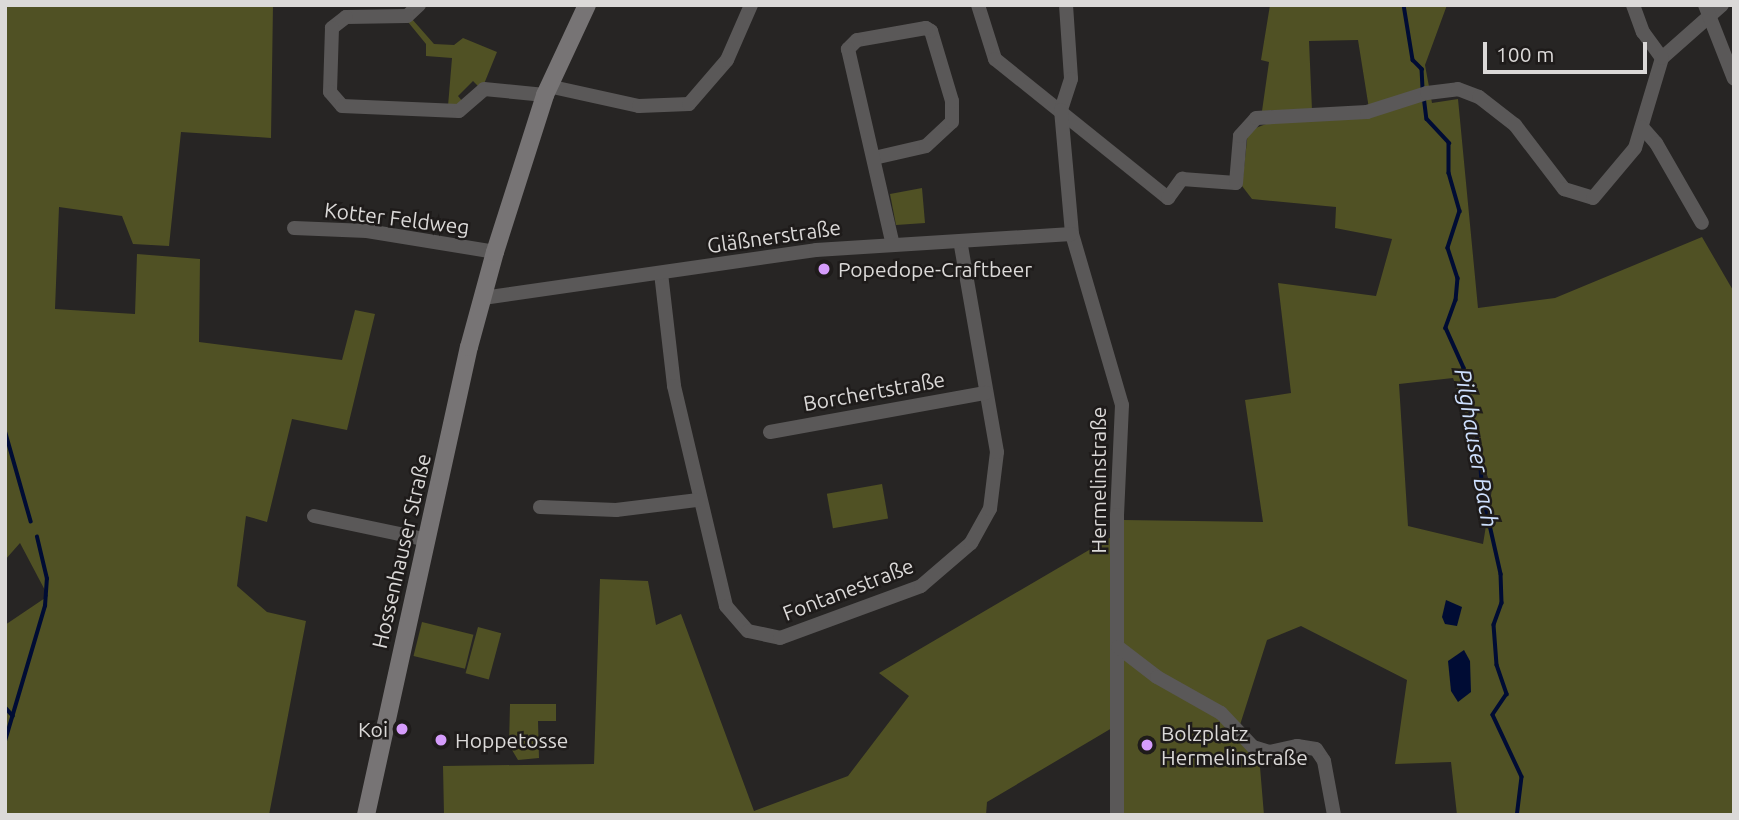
<!DOCTYPE html>
<meta charset="utf-8">
<style>
body{margin:0}
#map{position:relative;width:1739px;height:820px;overflow:hidden;background:#272524;font-family:Ubuntu,sans-serif}
div>[style]{position:absolute}
.green>*{inset:0;background:#505124;transform-origin:0 0}
.water>*{inset:0;background:#000c34}
.stream>*{height:3.5px;margin:-1.75px;padding:0 1.75px;transform-origin:1.75px;border-radius:1.75px;background:#000c34}
.street>*{height:14px;margin:-7px;padding:0 7px;transform-origin:7px;border-radius:7px;background:#5a5858}
.secondary>*{height:18px;margin:-9px;padding:0 9px;transform-origin:9px;border-radius:9px;background:#777475}
.dots>*{width:19px;height:19px;translate:-50% -50%;box-sizing:border-box;border:4px solid #1e1b1a;border-radius:50%}
span{translate:-50% -50%;white-space:nowrap;text-align:center;line-height:1.15;-webkit-text-stroke:5px #1e1b1a;paint-order:stroke}
.street-label{font-size:21px;color:#dbd9d8}
.poi-label{font-size:21px;color:#dbd9d8}
.left{translate:0 -50%;text-align:left}
.right{translate:-100% -50%;text-align:right}
.water-label{font-size:23px;color:#cee0fe;font-style:italic}
.frame{position:absolute;inset:0;border:7px solid #dbd9d8;pointer-events:none}
.scale{position:absolute;left:1483px;top:42px;width:164px;height:32px;box-sizing:border-box;border:4px solid #dbd9d8;border-top:0;padding-left:9px;font-size:21px;line-height:24px;white-space:nowrap;color:#dbd9d8;-webkit-text-stroke:5px #1e1b1a;paint-order:stroke}
</style>
<div id="map">
<div class="green">
<div style="clip-path:polygon(5px 5px,273px 5px,271px 138px,181px 132px,169px 246px,133px 244px,122px 216px,59px 207px,55px 309px,135px 314px,137px 254px,200px 259px,199px 342px,342px 360px,355px 310px,375px 314px,347px 430px,292px 419px,267px 522px,246px 516px,237px 586px,267px 612px,306px 621px,269px 815px,5px 815px,5px 625px,48px 596px,20px 543px,5px 560px)"></div>
<div style="clip-path:polygon(evenodd,1270px 5px,1447px 5px,1425px 65px,1432px 103px,1458px 99px,1478px 308px,1555px 298px,1702px 237px,1734px 292px,1734px 815px,1457px 815px,1451px 762px,1395px 764px,1407px 680px,1301px 626px,1267px 640px,1239px 728px,1259px 755px,1264px 815px,1122px 815px,1123px 520px,1263px 522px,1245px 400px,1291px 393px,1278px 283px,1376px 296px,1392px 239px,1335px 228px,1336px 207px,1252px 199px,1242px 186px,1248px 131px,1266px 124px,1370px 115px,1358px 40px,1309px 41px,1312px 110px,1262px 111px,1269px 62px,1261px 60px,1270px 5px,1453px 378px,1492px 489px,1483px 544px,1408px 526px,1399px 384px,1453px 378px)"></div>
<div style="clip-path:polygon(412px 19px,434px 44px,454px 45px,463px 38px,497px 52px,484px 84px,480px 88px,473px 81px,458px 96px,463px 102px,457px 106px,448px 106px,452px 58px,426px 56px,426px 44px,408px 22px)"></div>
<div style="clip-path:polygon(922px 188px,925px 223px,896px 225px,890px 194px)"></div>
<div style="left:882px;top:484px;width:35px;height:56px;rotate:80deg"></div>
<div style="clip-path:polygon(1113px 536px,1112px 728px,987px 802px,986px 815px,444px 815px,443px 766px,594px 764px,600px 579px,648px 581px,656px 625px,681px 614px,754px 811px,848px 776px,909px 696px,879px 673px)"></div>
<div style="left:422px;top:622px;width:53px;height:35px;rotate:14deg"></div>
<div style="left:478px;top:627px;width:24px;height:48px;rotate:15deg"></div>
<div style="clip-path:polygon(510px 704px,556px 704px,556px 721px,538px 721px,539px 758px,518px 760px,509px 745px)"></div>
</div>
<div class="water">
<div style="clip-path:polygon(1446px 600px,1462px 607px,1457px 626px,1445px 624px,1442px 617px)"></div>
<div style="clip-path:polygon(1464px 650px,1470px 661px,1471px 692px,1458px 702px,1451px 691px,1448px 661px)"></div>
</div>
<div class="stream">
<div style="left:1404px;top:5px;width:56px;rotate:80.7deg"></div>
<div style="left:1413px;top:60px;width:13px;rotate:45deg"></div>
<div style="left:1422px;top:69px;width:20px;rotate:87deg"></div>
<div style="left:1424px;top:96px;width:23px;rotate:83deg"></div>
<div style="left:1427px;top:119px;width:33px;rotate:47deg"></div>
<div style="left:1449px;top:143px;width:30px;rotate:90deg"></div>
<div style="left:1449px;top:173px;width:40px;rotate:74deg"></div>
<div style="left:1460px;top:211px;width:39px;rotate:108deg"></div>
<div style="left:1448px;top:248px;width:32px;rotate:72deg"></div>
<div style="left:1458px;top:278px;width:22px;rotate:95deg"></div>
<div style="left:1456px;top:300px;width:30px;rotate:110deg"></div>
<div style="left:1446px;top:328px;width:44px;rotate:65.8deg"></div>
<div style="left:1464px;top:368px;width:14px;rotate:94deg"></div>
<div style="left:1463px;top:382px;width:64px;rotate:75.5deg"></div>
<div style="left:1479px;top:444px;width:50px;rotate:85.4deg"></div>
<div style="left:1483px;top:494px;width:82px;rotate:77.3deg"></div>
<div style="left:1501px;top:574px;width:29px;rotate:88deg"></div>
<div style="left:1502px;top:603px;width:23px;rotate:110deg"></div>
<div style="left:1494px;top:625px;width:40px;rotate:85.7deg"></div>
<div style="left:1497px;top:665px;width:31px;rotate:71deg"></div>
<div style="left:1507px;top:694px;width:25px;rotate:124deg"></div>
<div style="left:1493px;top:715px;width:68px;rotate:64.9deg"></div>
<div style="left:1522px;top:777px;width:38px;rotate:97deg"></div>
<div style="left:5px;top:430px;width:95px;rotate:74.1deg"></div>
<div style="left:5px;top:707px;width:12px;rotate:48deg"></div>
<div style="left:5px;top:741px;width:141px;rotate:-73.5deg"></div>
<div style="left:45px;top:606px;width:27px;rotate:-86deg"></div>
<div style="left:47px;top:579px;width:43px;rotate:-103.4deg"></div>
</div>
<div class="street">
<div style="left:419px;top:5px;width:16px;rotate:137deg"></div>
<div style="left:407px;top:16px;width:61px;rotate:179.1deg"></div>
<div style="left:346px;top:17px;width:18px;rotate:142deg"></div>
<div style="left:332px;top:28px;width:64px;rotate:91.8deg"></div>
<div style="left:330px;top:92px;width:18px;rotate:49deg"></div>
<div style="left:342px;top:106px;width:117px;rotate:2.4deg"></div>
<div style="left:459px;top:111px;width:33px;rotate:-41deg"></div>
<div style="left:484px;top:89px;width:61px;rotate:5.6deg"></div>
<div style="left:978px;top:5px;width:57px;rotate:72.5deg"></div>
<div style="left:995px;top:59px;width:222px;rotate:38.8deg"></div>
<div style="left:1168px;top:198px;width:24px;rotate:-54deg"></div>
<div style="left:1182px;top:179px;width:54px;rotate:4.2deg"></div>
<div style="left:1236px;top:183px;width:47px;rotate:-85.1deg"></div>
<div style="left:1240px;top:136px;width:24px;rotate:-48deg"></div>
<div style="left:1256px;top:118px;width:111px;rotate:-3.1deg"></div>
<div style="left:1367px;top:112px;width:63px;rotate:-17.6deg"></div>
<div style="left:1427px;top:93px;width:31px;rotate:-7deg"></div>
<div style="left:1458px;top:89px;width:22px;rotate:21deg"></div>
<div style="left:1479px;top:97px;width:46px;rotate:37.9deg"></div>
<div style="left:1515px;top:125px;width:81px;rotate:52.6deg"></div>
<div style="left:1564px;top:189px;width:30px;rotate:17deg"></div>
<div style="left:1593px;top:198px;width:65px;rotate:-50deg"></div>
<div style="left:1635px;top:148px;width:94px;rotate:-73.3deg"></div>
<div style="left:1662px;top:58px;width:80px;rotate:-41.5deg"></div>
<div style="left:1066px;top:5px;width:74px;rotate:86.1deg"></div>
<div style="left:1071px;top:79px;width:33px;rotate:108deg"></div>
<div style="left:1061px;top:110px;width:124px;rotate:84.9deg"></div>
<div style="left:1072px;top:234px;width:178px;rotate:73.7deg"></div>
<div style="left:1122px;top:405px;width:110px;rotate:92.6deg"></div>
<div style="left:1117px;top:515px;width:300px;rotate:90deg"></div>
<div style="left:1633px;top:5px;width:29px;rotate:70deg"></div>
<div style="left:1643px;top:32px;width:32px;rotate:54deg"></div>
<div style="left:1705px;top:5px;width:79px;rotate:68.6deg"></div>
<div style="left:548px;top:86px;width:93px;rotate:12.4deg"></div>
<div style="left:639px;top:106px;width:50px;rotate:-2.3deg"></div>
<div style="left:689px;top:104px;width:58px;rotate:-49.2deg"></div>
<div style="left:727px;top:60px;width:60px;rotate:-66.4deg"></div>
<div style="left:1642px;top:127px;width:21px;rotate:49deg"></div>
<div style="left:1656px;top:143px;width:92px;rotate:60.1deg"></div>
<div style="left:874px;top:158px;width:53px;rotate:-13deg"></div>
<div style="left:926px;top:146px;width:35px;rotate:-43deg"></div>
<div style="left:952px;top:122px;width:21px;rotate:-90deg"></div>
<div style="left:952px;top:101px;width:73px;rotate:-106.7deg"></div>
<div style="left:931px;top:31px;width:6px;rotate:-149deg"></div>
<div style="left:926px;top:28px;width:70px;rotate:170.1deg"></div>
<div style="left:857px;top:40px;width:13px;rotate:135deg"></div>
<div style="left:848px;top:49px;width:201px;rotate:77.1deg"></div>
<div style="left:294px;top:228px;width:73px;rotate:2.4deg"></div>
<div style="left:367px;top:231px;width:130px;rotate:9.3deg"></div>
<div style="left:661px;top:273px;width:114px;rotate:83.4deg"></div>
<div style="left:674px;top:386px;width:226px;rotate:76.7deg"></div>
<div style="left:726px;top:606px;width:33px;rotate:49deg"></div>
<div style="left:748px;top:631px;width:33px;rotate:12deg"></div>
<div style="left:780px;top:638px;width:150px;rotate:-20.2deg"></div>
<div style="left:921px;top:586px;width:66px;rotate:-40.7deg"></div>
<div style="left:971px;top:543px;width:39px;rotate:-61deg"></div>
<div style="left:990px;top:509px;width:57px;rotate:-83deg"></div>
<div style="left:997px;top:452px;width:214px;rotate:-99.9deg"></div>
<div style="left:483px;top:298px;width:336px;rotate:-8.2deg"></div>
<div style="left:816px;top:250px;width:256px;rotate:-3.6deg"></div>
<div style="left:770px;top:432px;width:219px;rotate:-10.3deg"></div>
<div style="left:540px;top:507px;width:76px;rotate:2.3deg"></div>
<div style="left:616px;top:510px;width:83px;rotate:-7deg"></div>
<div style="left:314px;top:516px;width:116px;rotate:11.9deg"></div>
<div style="left:1118px;top:647px;width:49px;rotate:37.6deg"></div>
<div style="left:1157px;top:677px;width:73px;rotate:29.4deg"></div>
<div style="left:1221px;top:713px;width:47px;rotate:46.7deg"></div>
<div style="left:1253px;top:747px;width:17px;rotate:17deg"></div>
<div style="left:1269px;top:752px;width:29px;rotate:-12deg"></div>
<div style="left:1297px;top:746px;width:19px;rotate:9deg"></div>
<div style="left:1316px;top:749px;width:14px;rotate:56deg"></div>
<div style="left:1324px;top:761px;width:55px;rotate:79.5deg"></div>
</div>
<div class="secondary">
<div style="left:366px;top:815px;width:479px;rotate:-77.6deg"></div>
<div style="left:469px;top:347px;width:98px;rotate:-74.7deg"></div>
<div style="left:495px;top:252px;width:165px;rotate:-72.3deg"></div>
<div style="left:545px;top:95px;width:99px;rotate:-65deg"></div>
</div>
<div class="dots">
<div style="left:824px;top:269px;background:#d59cfb"></div>
<div style="left:402px;top:729px;background:#d59cfb"></div>
<div style="left:441px;top:740px;background:#d59cfb"></div>
<div style="left:1147px;top:745px;background:#d59cfb"></div>
</div>
<div class="street-label">
<span style="left:397px;top:218px;rotate:7deg">Kotter Feldweg</span>
<span style="left:774px;top:236px;rotate:-8deg">Gläßnerstraße</span>
<span style="left:874px;top:391px;rotate:-10deg">Borchertstraße</span>
<span style="left:1098px;top:480px;rotate:-90deg">Hermelinstraße</span>
<span style="left:401px;top:551px;rotate:-77deg">Hossenhauser Straße</span>
<span style="left:848px;top:589px;rotate:-21deg">Fontanestraße</span>
</div>
<div class="poi-label">
<span class="left" style="left:838px;top:269px">Popedope-Craftbeer</span>
<span class="right" style="left:388px;top:729px">Koi</span>
<span class="left" style="left:1161px;top:745px">Bolzplatz<br>Hermelinstraße</span>
<span class="left" style="left:455px;top:740px">Hoppetosse</span>
</div>
<div class="water-label">
<span style="left:1476px;top:448px;rotate:80deg">Pilghauser Bach</span>
</div>
<div class="frame"></div>
<div class="scale">100 m</div>
</div>
